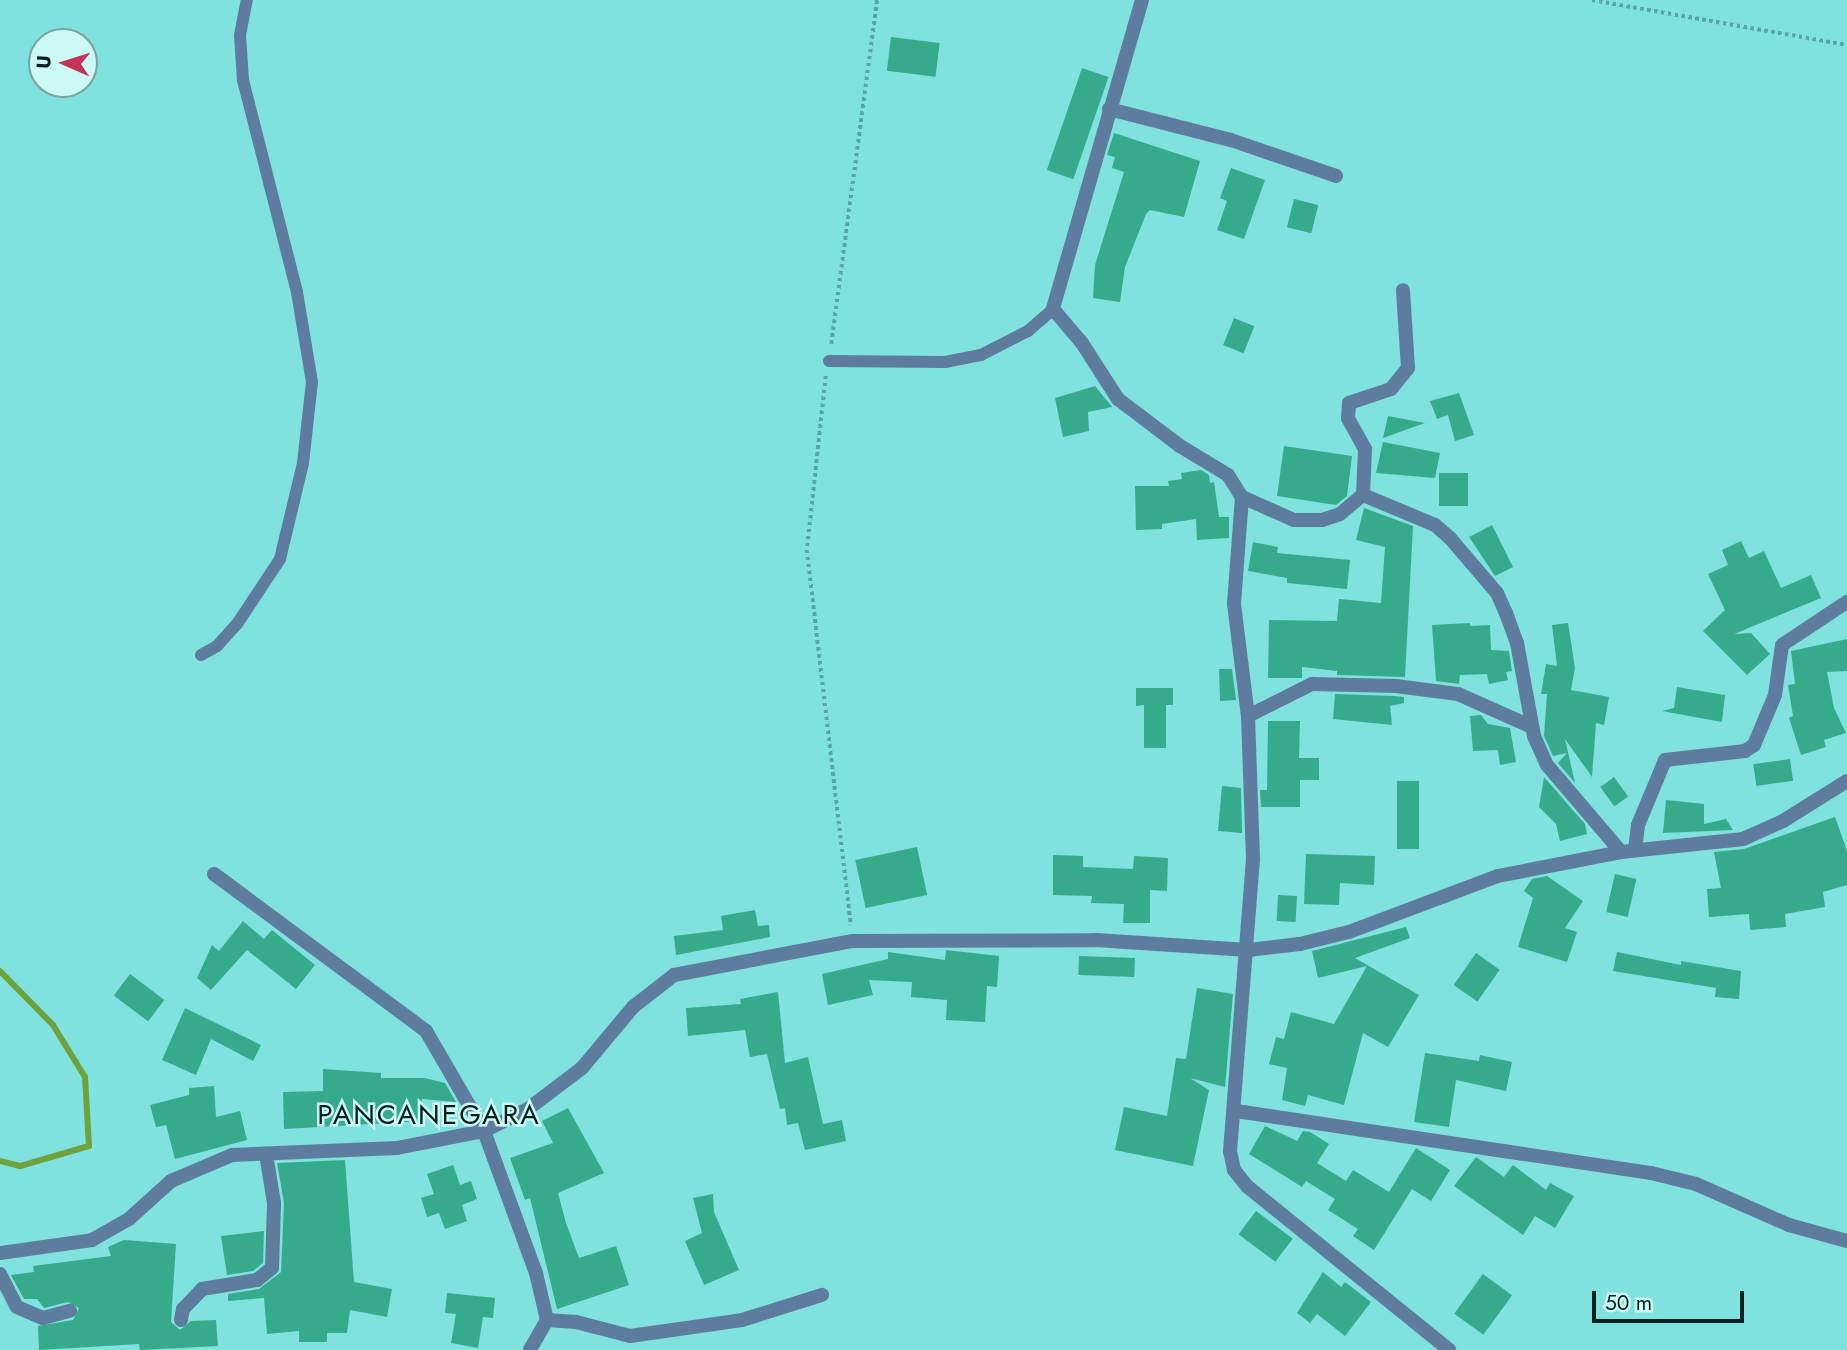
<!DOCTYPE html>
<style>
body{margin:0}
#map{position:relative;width:1847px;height:1350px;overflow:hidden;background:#7fe2de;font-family:Jost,sans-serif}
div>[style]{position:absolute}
.stream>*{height:6px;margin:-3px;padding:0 3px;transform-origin:3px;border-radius:3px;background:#6fa13d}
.building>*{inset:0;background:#35ab8c;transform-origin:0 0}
.path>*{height:3.5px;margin-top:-1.75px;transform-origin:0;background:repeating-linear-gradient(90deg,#58a6a3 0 3.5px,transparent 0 7px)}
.service>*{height:12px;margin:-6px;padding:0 6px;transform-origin:6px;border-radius:6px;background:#5d7c9e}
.minor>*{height:14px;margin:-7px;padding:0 7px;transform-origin:7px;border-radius:7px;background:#5d7c9e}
span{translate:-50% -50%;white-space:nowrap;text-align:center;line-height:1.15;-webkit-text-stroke:5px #ccfaf7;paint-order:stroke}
.quarter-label{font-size:28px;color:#012120;letter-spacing:2px}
.north{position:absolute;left:28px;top:28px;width:70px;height:70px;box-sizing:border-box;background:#ccfaf7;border:2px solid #7ba3a1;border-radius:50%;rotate:273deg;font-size:19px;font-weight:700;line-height:28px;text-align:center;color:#012120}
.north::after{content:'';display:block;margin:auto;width:24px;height:32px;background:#c33355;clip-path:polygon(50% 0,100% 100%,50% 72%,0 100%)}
.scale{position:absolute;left:1592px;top:1291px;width:152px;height:32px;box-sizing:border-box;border:4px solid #012120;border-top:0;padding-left:9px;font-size:21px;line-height:24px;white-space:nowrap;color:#012120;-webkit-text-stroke:5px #ccfaf7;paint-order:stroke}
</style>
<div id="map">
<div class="stream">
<div style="left:0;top:971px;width:76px;rotate:45.5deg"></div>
<div style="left:53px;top:1025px;width:61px;rotate:58.4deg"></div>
<div style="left:85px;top:1077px;width:69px;rotate:86.7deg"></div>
<div style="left:89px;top:1146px;width:72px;rotate:163.8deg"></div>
<div style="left:20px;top:1166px;width:21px;rotate:-166deg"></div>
</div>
<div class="building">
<div style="left:891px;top:37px;width:49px;height:34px;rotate:7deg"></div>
<div style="left:1082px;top:68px;width:28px;height:108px;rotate:19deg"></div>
<div style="clip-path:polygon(1114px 133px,1200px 161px,1184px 217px,1150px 210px,1146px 214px,1125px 267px,1120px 302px,1093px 298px,1095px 265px,1124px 172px,1112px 168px,1115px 157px,1107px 155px)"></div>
<div style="clip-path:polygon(1231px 168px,1265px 180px,1244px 239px,1217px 230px,1227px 201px,1220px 198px)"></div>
<div style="left:1294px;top:199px;width:25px;height:29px;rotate:14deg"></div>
<div style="left:1234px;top:318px;width:22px;height:29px;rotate:22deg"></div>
<div style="clip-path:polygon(1095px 386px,1112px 407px,1088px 412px,1089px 431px,1063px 437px,1055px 398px)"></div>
<div style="clip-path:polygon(1459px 393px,1474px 435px,1455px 441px,1448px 415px,1437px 419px,1430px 401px)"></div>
<div style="clip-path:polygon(1388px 416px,1425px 423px,1383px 438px)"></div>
<div style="clip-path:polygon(1383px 442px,1440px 453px,1435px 478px,1376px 473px)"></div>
<div style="clip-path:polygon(1284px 446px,1352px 456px,1347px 496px,1336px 505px,1277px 496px)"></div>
<div style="clip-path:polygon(1201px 470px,1209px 475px,1210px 483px,1214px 482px,1219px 517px,1229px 517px,1229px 538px,1197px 540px,1196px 519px,1162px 524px,1162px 529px,1136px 530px,1135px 486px,1169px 486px,1168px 481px,1182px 479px,1181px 473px)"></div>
<div style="left:1439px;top:473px;width:29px;height:33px"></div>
<div style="clip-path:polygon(1364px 508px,1413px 526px,1405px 677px,1337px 675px,1337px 671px,1302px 667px,1302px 678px,1268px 678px,1269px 620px,1337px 621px,1339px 599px,1381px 603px,1385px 547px,1356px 540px)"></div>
<div style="clip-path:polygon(1492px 525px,1513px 567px,1495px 576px,1469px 537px)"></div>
<div style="clip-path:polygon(1741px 541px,1749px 558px,1764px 551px,1781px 588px,1811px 575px,1821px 598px,1734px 634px,1751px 633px,1770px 654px,1747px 675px,1703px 631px,1725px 610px,1708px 574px,1728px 565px,1722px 550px)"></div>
<div style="clip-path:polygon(1253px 542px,1278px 547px,1277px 553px,1350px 560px,1347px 589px,1287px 583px,1287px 578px,1248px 571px)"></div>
<div style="clip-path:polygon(1470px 623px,1470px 626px,1490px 625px,1491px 650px,1509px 651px,1512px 671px,1506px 672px,1508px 680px,1489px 684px,1487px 674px,1460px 675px,1459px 684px,1436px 681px,1432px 625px)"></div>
<div style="clip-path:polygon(1568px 623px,1575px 668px,1571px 690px,1609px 697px,1604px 725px,1596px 723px,1592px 777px,1565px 739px,1575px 783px,1558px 763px,1567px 753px,1553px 756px,1544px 736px,1547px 694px,1541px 694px,1546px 664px,1557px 666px,1552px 625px)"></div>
<div style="clip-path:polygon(1847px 639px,1847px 671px,1827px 672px,1834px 708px,1846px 733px,1824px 740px,1826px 747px,1801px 755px,1789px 718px,1793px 716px,1788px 685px,1795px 684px,1791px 651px)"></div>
<div style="clip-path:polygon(1219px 669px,1232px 669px,1236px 700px,1220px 701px)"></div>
<div style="clip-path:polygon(1677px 687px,1725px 695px,1722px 722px,1662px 711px,1674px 708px)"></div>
<div style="clip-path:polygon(1136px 688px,1173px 688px,1173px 705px,1166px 705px,1166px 748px,1144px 748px,1144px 705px,1136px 706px)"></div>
<div style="clip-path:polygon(1335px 694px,1395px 696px,1404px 697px,1404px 703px,1390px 706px,1392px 725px,1333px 719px)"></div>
<div style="clip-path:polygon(1481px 715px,1488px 724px,1510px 728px,1516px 762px,1500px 765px,1498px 750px,1473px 751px,1470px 716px)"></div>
<div style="clip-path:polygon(1268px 721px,1300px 721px,1299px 758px,1319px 758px,1319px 780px,1300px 780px,1300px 807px,1261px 807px,1260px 790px,1267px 790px)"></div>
<div style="left:1790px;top:759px;width:22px;height:37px;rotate:82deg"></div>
<div style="clip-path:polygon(1544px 777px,1585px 824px,1587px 834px,1560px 841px,1556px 824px,1539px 807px)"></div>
<div style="left:1614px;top:777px;width:24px;height:17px;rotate:54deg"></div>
<div style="left:1397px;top:781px;width:22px;height:68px"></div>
<div style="clip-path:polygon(1222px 786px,1241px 788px,1242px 833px,1218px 831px)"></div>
<div style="clip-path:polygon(1666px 800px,1704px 804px,1704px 824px,1726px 819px,1733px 830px,1663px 833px)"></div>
<div style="clip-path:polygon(1835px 817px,1847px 851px,1847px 885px,1823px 892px,1825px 907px,1785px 914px,1786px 927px,1750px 930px,1749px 914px,1709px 917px,1707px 889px,1721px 888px,1714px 852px,1744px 849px)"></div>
<div style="left:917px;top:847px;width:49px;height:63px;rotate:78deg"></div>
<div style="clip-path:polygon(1306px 854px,1375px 856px,1374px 885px,1340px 883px,1339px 905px,1304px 904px)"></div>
<div style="clip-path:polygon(1053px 855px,1083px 856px,1083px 867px,1133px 869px,1134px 856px,1168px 858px,1167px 891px,1150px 890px,1150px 923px,1123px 923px,1124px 904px,1091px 903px,1092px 896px,1053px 895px)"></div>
<div style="left:1615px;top:874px;width:22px;height:39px;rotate:13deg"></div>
<div style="clip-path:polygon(1547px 876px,1583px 901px,1565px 928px,1577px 932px,1567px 962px,1518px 947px,1533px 898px,1524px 891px,1532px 879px)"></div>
<div style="left:1278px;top:895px;width:19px;height:26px;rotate:3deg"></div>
<div style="clip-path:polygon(755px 910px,758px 926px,769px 925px,770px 937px,676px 955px,674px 936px,723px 930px,721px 916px)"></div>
<div style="clip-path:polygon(243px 921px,264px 939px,272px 930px,315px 965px,296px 989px,247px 950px,211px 990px,197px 978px,212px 945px,219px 951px)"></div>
<div style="clip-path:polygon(1406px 927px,1410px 938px,1355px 958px,1419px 995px,1388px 1047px,1363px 1033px,1344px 1105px,1308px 1095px,1305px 1106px,1282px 1100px,1287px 1068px,1269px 1064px,1276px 1037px,1284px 1039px,1291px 1012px,1334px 1024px,1367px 966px,1318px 978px,1312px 951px)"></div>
<div style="clip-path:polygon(946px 950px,999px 956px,997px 987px,987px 986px,985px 1022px,946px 1020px,947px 1000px,911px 997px,912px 982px,869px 980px,873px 995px,828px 1005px,822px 974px,888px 959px,888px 952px,945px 960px)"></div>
<div style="clip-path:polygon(1617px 952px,1681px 965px,1681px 961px,1741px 971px,1739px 999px,1715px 997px,1716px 988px,1613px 971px)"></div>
<div style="left:1476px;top:953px;width:29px;height:39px;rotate:35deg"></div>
<div style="left:1079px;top:956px;width:56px;height:19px;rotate:2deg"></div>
<div style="left:130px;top:974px;width:43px;height:27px;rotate:37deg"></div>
<div style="clip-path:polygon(1197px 988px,1233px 994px,1225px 1087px,1190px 1078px,1209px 1090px,1193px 1166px,1115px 1150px,1124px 1107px,1167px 1116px,1176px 1058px,1186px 1059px)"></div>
<div style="clip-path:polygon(778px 992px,785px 1063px,808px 1057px,823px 1124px,842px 1120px,846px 1141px,805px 1150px,798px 1123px,787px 1125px,785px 1108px,780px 1109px,767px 1054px,750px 1057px,745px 1030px,688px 1036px,686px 1008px,741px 1004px,740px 999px)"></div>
<div style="clip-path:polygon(185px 1008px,261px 1045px,253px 1061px,211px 1039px,196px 1075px,162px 1060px)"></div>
<div style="clip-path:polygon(1425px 1053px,1479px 1061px,1480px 1055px,1512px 1062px,1506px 1091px,1456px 1080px,1449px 1127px,1414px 1122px)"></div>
<div style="clip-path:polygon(323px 1069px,381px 1073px,381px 1078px,425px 1078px,445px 1083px,456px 1102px,422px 1099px,422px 1121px,284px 1129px,283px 1092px,323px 1091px)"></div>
<div style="clip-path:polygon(214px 1086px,216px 1117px,240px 1111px,247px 1140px,175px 1159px,166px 1125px,156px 1127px,150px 1105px,189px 1095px,189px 1088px)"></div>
<div style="clip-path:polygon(568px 1108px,604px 1173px,558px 1193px,566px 1223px,579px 1258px,616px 1246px,629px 1285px,557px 1309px,530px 1198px,525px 1200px,510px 1158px,553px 1143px,542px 1121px)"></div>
<div style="clip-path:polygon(1265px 1126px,1297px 1141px,1303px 1131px,1310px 1132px,1329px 1144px,1317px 1163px,1346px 1181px,1353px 1170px,1389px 1192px,1416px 1148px,1450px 1170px,1431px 1201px,1412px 1189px,1374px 1250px,1353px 1236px,1358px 1229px,1328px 1210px,1335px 1199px,1306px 1181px,1302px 1187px,1249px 1154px)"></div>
<div style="clip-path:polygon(1476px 1157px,1504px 1177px,1513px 1165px,1546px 1190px,1550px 1183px,1574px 1196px,1555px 1228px,1535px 1216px,1523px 1235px,1454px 1186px)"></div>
<div style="clip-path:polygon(345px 1160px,354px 1282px,392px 1289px,387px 1317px,350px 1310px,347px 1333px,327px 1333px,327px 1342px,299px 1342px,299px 1331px,267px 1334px,264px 1298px,228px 1301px,228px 1294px,259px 1289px,281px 1272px,284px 1203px,277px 1163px)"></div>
<div style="clip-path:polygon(453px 1165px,460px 1185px,471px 1181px,477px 1199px,462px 1205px,467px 1221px,445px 1229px,439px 1213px,427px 1217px,421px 1198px,434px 1194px,427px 1174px)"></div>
<div style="clip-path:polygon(713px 1194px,714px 1212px,739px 1270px,704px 1285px,685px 1241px,702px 1233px,693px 1198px)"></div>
<div style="left:1256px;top:1211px;width:46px;height:29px;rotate:37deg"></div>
<div style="clip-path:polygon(264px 1231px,263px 1263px,253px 1271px,227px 1275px,221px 1236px)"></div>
<div style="clip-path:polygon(124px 1240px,176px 1244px,171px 1322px,180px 1330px,191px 1321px,216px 1320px,218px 1346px,140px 1350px,139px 1344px,39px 1350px,38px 1326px,73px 1320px,79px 1308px,68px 1302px,44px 1308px,37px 1299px,24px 1299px,11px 1275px,34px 1272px,33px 1266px,111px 1256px,108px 1247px)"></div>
<div style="clip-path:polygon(1323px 1272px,1341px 1287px,1345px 1282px,1371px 1302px,1345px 1336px,1317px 1314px,1310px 1323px,1297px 1313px)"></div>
<div style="left:1483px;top:1274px;width:36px;height:49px;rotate:36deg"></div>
<div style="clip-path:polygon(447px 1293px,495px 1298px,493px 1318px,483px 1317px,478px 1348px,451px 1343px,456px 1314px,445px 1313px)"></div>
</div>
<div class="path">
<div style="left:1592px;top:0;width:259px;rotate:10deg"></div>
<div style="left:831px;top:344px;width:347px;rotate:-82.4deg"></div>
<div style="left:826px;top:376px;width:175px;rotate:96.2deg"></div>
<div style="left:807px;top:550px;width:378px;rotate:83.3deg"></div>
</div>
<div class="service">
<div style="left:829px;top:361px;width:116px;rotate:0.5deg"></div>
<div style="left:945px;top:362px;width:37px;rotate:-11deg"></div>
<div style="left:981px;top:355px;width:53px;rotate:-27.1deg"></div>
<div style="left:1028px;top:331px;width:33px;rotate:-41deg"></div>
<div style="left:201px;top:655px;width:18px;rotate:-29deg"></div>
<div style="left:217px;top:646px;width:30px;rotate:-48deg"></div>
<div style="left:237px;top:624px;width:78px;rotate:-56.5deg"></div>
<div style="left:280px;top:559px;width:99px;rotate:-76.5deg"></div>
<div style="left:303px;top:463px;width:81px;rotate:-83.7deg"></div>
<div style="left:312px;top:382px;width:91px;rotate:-99.5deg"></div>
<div style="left:297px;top:292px;width:219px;rotate:-104.3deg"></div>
<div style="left:243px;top:80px;width:45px;rotate:-93.8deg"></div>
<div style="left:240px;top:35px;width:36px;rotate:-79deg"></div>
</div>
<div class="minor">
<div style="left:1142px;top:0;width:322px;rotate:106.1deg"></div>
<div style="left:1053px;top:309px;width:45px;rotate:49.5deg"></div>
<div style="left:1082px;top:343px;width:67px;rotate:57.3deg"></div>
<div style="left:1118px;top:399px;width:78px;rotate:37.2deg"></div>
<div style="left:1180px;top:446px;width:56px;rotate:31.1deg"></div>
<div style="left:1228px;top:475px;width:26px;rotate:58deg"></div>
<div style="left:1242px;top:497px;width:107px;rotate:94.3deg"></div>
<div style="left:1234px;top:604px;width:113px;rotate:82.9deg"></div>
<div style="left:1248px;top:716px;width:143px;rotate:88deg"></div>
<div style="left:1253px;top:859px;width:293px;rotate:94.5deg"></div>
<div style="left:1230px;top:1151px;width:19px;rotate:78deg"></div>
<div style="left:1234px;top:1170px;width:22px;rotate:51deg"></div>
<div style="left:1248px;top:1187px;width:259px;rotate:39deg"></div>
<div style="left:1109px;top:109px;width:126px;rotate:14.3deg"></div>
<div style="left:1231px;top:140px;width:111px;rotate:18.9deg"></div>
<div style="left:1363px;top:495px;width:46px;rotate:-87.5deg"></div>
<div style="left:1365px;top:449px;width:35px;rotate:-119deg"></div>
<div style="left:1348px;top:418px;width:15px;rotate:-86deg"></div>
<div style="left:1349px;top:403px;width:44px;rotate:-18.4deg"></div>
<div style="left:1391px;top:389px;width:27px;rotate:-51deg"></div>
<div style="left:1408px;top:368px;width:78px;rotate:-93.7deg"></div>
<div style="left:1242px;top:497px;width:57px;rotate:23.9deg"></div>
<div style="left:1294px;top:520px;width:28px"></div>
<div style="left:1322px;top:520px;width:19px;rotate:-18deg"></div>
<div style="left:1340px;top:514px;width:30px;rotate:-40deg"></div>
<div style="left:1363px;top:495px;width:78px;rotate:22.6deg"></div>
<div style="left:1435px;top:525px;width:20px;rotate:41deg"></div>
<div style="left:1450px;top:538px;width:72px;rotate:49.5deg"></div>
<div style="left:1497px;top:593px;width:22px;rotate:66deg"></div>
<div style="left:1506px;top:613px;width:32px;rotate:70deg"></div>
<div style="left:1517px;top:643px;width:95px;rotate:79.6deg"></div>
<div style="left:1534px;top:736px;width:32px;rotate:66deg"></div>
<div style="left:1547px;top:765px;width:114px;rotate:49.6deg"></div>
<div style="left:1248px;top:716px;width:72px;rotate:-26.6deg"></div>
<div style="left:1312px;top:684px;width:84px;rotate:1.4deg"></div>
<div style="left:1396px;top:686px;width:63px;rotate:7.4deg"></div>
<div style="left:1458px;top:694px;width:81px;rotate:24deg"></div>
<div style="left:1635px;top:850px;width:25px;rotate:-83deg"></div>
<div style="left:1638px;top:825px;width:70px;rotate:-67.4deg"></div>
<div style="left:1665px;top:760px;width:81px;rotate:-6.4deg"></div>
<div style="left:1745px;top:751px;width:11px;rotate:-34deg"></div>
<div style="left:1754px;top:745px;width:54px;rotate:-67.2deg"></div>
<div style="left:1775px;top:695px;width:50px;rotate:-82deg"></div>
<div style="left:1782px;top:645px;width:78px;rotate:-33.5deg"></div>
<div style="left:214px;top:874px;width:264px;rotate:36.5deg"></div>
<div style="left:426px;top:1031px;width:116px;rotate:59.9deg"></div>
<div style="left:484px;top:1131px;width:151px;rotate:69.9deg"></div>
<div style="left:536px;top:1273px;width:48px;rotate:76.8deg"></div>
<div style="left:547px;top:1320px;width:34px;rotate:120deg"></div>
<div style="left:1236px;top:1111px;width:420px;rotate:8.5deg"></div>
<div style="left:1651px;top:1173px;width:46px;rotate:13.7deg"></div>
<div style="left:1696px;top:1184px;width:102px;rotate:23.8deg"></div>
<div style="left:1789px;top:1225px;width:60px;rotate:15.4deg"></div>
<div style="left:0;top:1253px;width:93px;rotate:-8deg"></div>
<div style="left:92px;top:1240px;width:43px;rotate:-29.6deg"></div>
<div style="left:129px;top:1219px;width:57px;rotate:-42.1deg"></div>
<div style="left:171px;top:1181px;width:66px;rotate:-23.1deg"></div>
<div style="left:232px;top:1155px;width:165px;rotate:-2.4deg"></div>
<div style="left:397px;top:1148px;width:89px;rotate:-11.1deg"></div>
<div style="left:484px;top:1131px;width:49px;rotate:-26.6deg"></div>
<div style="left:528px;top:1109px;width:68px;rotate:-37.2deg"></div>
<div style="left:582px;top:1068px;width:80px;rotate:-50.1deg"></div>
<div style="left:633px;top:1007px;width:52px;rotate:-38deg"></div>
<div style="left:674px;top:975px;width:182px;rotate:-10.8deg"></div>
<div style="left:853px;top:941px;width:243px;rotate:-0.2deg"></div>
<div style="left:1096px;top:940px;width:152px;rotate:3.8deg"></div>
<div style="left:1248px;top:950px;width:52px;rotate:-6.6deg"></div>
<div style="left:1300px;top:944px;width:50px;rotate:-13.8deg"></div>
<div style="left:1349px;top:932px;width:159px;rotate:-20.6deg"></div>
<div style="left:1498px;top:876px;width:125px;rotate:-11deg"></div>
<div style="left:1621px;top:852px;width:123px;rotate:-6.1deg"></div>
<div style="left:1743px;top:839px;width:44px;rotate:-24.2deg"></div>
<div style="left:1783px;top:821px;width:75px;rotate:-32deg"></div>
<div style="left:0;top:1274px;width:37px;rotate:63deg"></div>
<div style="left:17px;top:1307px;width:28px;rotate:23deg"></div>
<div style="left:43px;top:1318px;width:28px;rotate:-15deg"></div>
<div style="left:181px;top:1320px;width:11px;rotate:-80deg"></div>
<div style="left:183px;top:1309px;width:28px;rotate:-46deg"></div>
<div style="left:202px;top:1289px;width:56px;rotate:-9.3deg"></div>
<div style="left:257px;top:1280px;width:19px;rotate:-39deg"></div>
<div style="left:272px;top:1268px;width:65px;rotate:-88.2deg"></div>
<div style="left:274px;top:1203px;width:50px;rotate:-99.3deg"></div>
<div style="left:547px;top:1320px;width:29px;rotate:4deg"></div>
<div style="left:576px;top:1322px;width:56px;rotate:14.5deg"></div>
<div style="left:630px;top:1336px;width:113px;rotate:-8.1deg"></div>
<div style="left:742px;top:1320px;width:84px;rotate:-17.4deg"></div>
</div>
<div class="quarter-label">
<span style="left:429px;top:1115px">PANCANEGARA</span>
</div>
<div class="north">U</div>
<div class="scale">50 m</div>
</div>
